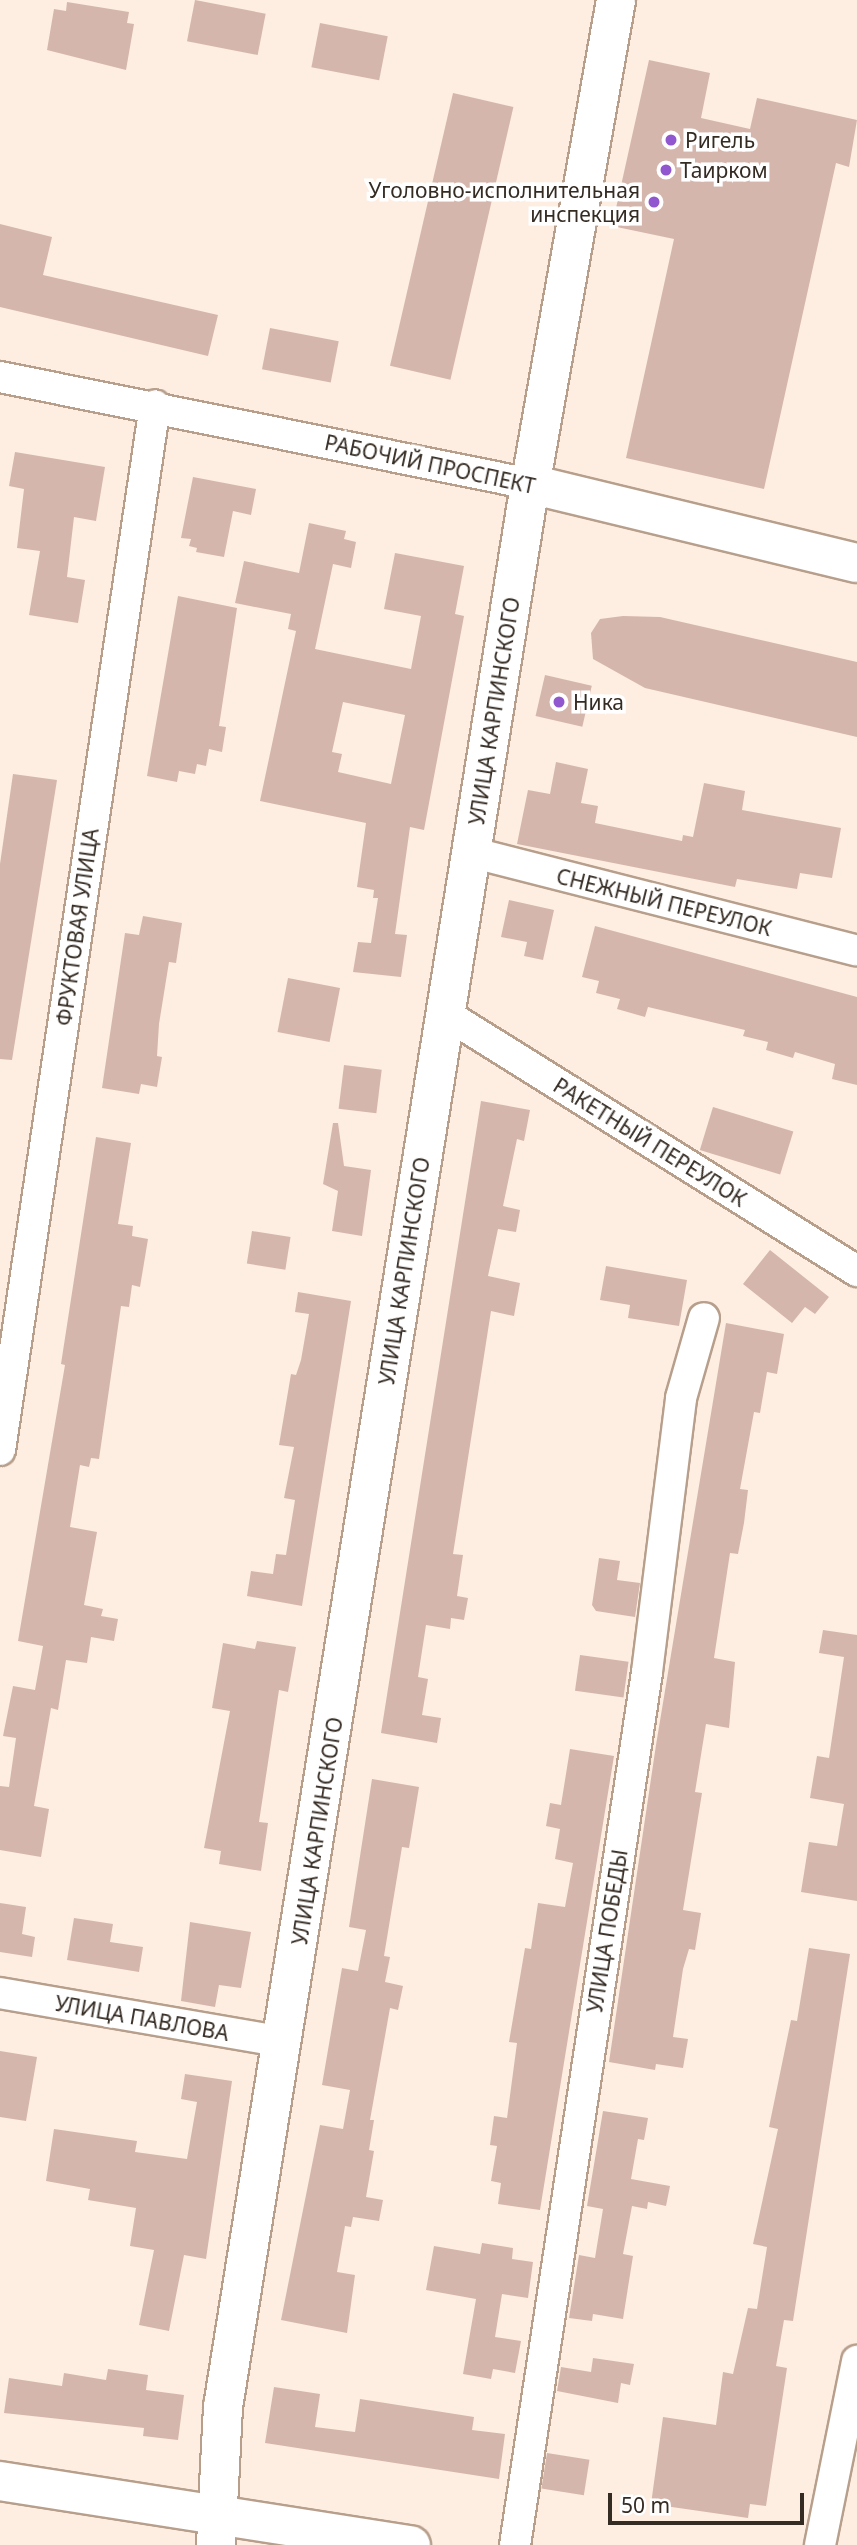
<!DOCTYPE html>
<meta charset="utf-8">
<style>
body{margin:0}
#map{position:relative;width:857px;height:2545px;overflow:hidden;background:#fdeee1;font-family:"Noto Sans",sans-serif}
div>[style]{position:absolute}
.building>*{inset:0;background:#d5b6ac;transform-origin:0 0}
.roads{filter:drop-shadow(2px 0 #b79f8c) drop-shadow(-2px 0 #b79f8c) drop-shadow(0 2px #b79f8c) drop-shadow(0 -2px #b79f8c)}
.street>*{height:30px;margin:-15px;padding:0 15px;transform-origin:15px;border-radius:15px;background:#fff}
.secondary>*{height:38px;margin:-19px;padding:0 19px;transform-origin:19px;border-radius:19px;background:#fff}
.dots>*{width:19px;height:19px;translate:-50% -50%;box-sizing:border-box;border:4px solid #fff;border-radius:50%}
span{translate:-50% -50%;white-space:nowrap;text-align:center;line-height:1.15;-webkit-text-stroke:7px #fff;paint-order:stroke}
.poi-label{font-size:21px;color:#342b23}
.left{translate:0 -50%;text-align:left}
.right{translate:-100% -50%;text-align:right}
.street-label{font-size:21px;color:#342b23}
.scale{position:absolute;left:608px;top:2493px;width:196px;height:32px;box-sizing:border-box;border:4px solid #342b23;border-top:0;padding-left:9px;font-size:21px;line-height:24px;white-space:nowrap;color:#342b23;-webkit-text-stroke:5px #fff;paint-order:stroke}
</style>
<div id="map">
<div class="building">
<div style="left:195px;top:0;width:72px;height:42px;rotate:11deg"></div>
<div style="clip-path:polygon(67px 2px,129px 12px,127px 23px,134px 24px,126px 70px,47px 50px,54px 9px,66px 11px)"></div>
<div style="left:320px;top:23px;width:69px;height:45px;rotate:11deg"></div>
<div style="clip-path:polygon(649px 60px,710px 73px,701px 118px,750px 129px,757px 98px,857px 120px,849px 167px,836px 163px,764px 489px,626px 458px,674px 239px,612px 226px)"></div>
<div style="left:453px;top:93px;width:62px;height:280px;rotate:13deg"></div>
<div style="clip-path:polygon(0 224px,52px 237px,43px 275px,218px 315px,208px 356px,0 307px)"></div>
<div style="left:270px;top:328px;width:70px;height:42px;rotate:11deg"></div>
<div style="clip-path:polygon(15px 452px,105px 467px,96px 521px,74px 517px,67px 577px,85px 580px,78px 623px,29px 615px,40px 551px,17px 548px,24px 489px,9px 486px)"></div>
<div style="clip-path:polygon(193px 477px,256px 489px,251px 515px,233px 511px,224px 557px,196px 552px,197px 548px,189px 546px,191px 539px,181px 538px)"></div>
<div style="clip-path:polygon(evenodd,309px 523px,346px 531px,344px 539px,356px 542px,351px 568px,333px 564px,315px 649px,411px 669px,421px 616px,384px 609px,395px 553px,464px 566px,455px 614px,464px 616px,424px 830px,410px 827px,395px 934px,407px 935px,401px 977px,353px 972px,358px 942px,371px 943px,378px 898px,373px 898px,374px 890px,357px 887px,366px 823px,260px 801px,296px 631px,288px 629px,291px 614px,235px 603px,244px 561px,299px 573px,309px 523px,343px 702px,405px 715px,391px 784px,338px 772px,342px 754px,332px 752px,343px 702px)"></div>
<div style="clip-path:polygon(178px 596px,237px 608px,219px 726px,226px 727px,222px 752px,209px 749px,206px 766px,197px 764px,195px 774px,179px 771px,177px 782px,147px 776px)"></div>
<div style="clip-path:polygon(623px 616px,660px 617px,857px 662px,857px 737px,645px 688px,593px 659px,591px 633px,600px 619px)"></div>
<div style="left:545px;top:675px;width:48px;height:42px;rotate:13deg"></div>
<div style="clip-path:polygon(556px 762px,588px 769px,581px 803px,598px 806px,595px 823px,682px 841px,683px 835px,693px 837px,704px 783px,745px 791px,742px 810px,841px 828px,832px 878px,800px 873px,797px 889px,737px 879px,735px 887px,517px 844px,528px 790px,550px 794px)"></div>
<div style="clip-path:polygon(13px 774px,57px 780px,12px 1060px,0 1059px,0 864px)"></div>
<div style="clip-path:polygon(509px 900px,554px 910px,543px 960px,524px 956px,527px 942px,501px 937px)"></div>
<div style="clip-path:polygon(143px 916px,182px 923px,176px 963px,169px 962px,159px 1024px,157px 1056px,162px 1057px,157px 1087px,141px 1084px,139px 1094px,102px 1088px,125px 933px,139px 935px)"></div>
<div style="clip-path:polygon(595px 926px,857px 997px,857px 1085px,832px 1079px,835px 1064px,795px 1052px,793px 1058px,766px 1050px,768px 1042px,743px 1036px,745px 1030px,648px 1007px,645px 1017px,617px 1009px,620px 999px,596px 993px,599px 981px,582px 977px)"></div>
<div style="left:288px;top:978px;width:53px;height:55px;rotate:11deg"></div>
<div style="left:344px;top:1065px;width:38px;height:44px;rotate:7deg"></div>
<div style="clip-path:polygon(481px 1101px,530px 1110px,524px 1141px,517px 1139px,503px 1206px,520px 1210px,516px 1232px,498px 1229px,488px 1276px,520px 1283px,514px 1316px,491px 1311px,453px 1554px,463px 1555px,457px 1596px,468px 1598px,464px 1620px,451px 1618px,450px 1629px,426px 1625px,418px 1677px,428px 1679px,422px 1715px,441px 1718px,437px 1743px,381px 1733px)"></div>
<div style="left:713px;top:1107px;width:84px;height:45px;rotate:17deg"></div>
<div style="clip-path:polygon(333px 1123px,338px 1123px,344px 1166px,371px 1170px,362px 1236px,332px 1231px,338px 1191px,323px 1184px)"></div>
<div style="clip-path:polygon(96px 1137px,131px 1143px,118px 1224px,133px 1226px,132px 1236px,148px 1239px,140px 1287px,132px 1285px,129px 1307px,121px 1306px,99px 1459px,91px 1458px,89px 1467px,80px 1465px,70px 1527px,97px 1532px,84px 1605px,103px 1609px,101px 1616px,118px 1619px,114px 1641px,91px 1637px,87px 1663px,66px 1660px,58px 1710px,51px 1708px,34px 1806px,49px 1809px,41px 1857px,0 1850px,0 1786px,9px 1787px,16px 1738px,3px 1736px,13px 1686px,35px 1690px,43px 1646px,18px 1641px,65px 1365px,61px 1364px)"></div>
<div style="left:252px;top:1231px;width:39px;height:33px;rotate:9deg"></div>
<div style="clip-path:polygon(770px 1250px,829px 1297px,815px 1314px,805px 1307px,792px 1323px,743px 1284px)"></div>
<div style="clip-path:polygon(606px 1266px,687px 1280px,679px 1326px,628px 1318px,630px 1305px,600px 1300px)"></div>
<div style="clip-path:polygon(298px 1292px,351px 1301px,302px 1606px,247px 1596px,251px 1571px,273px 1574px,276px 1554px,286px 1555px,295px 1500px,284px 1498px,294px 1447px,279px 1445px,291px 1374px,296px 1375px,301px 1360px,309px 1314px,295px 1312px)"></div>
<div style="clip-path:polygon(726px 1323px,784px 1334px,777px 1374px,767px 1372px,760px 1413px,754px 1412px,740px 1489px,748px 1490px,744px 1523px,738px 1554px,730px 1553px,714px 1658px,735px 1662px,729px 1728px,706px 1724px,695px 1792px,702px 1793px,683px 1910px,701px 1913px,695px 1950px,689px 1949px,683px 1969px,673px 2037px,688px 2039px,683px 2068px,656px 2064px,655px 2070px,609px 2062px,656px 1745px)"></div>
<div style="clip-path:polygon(599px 1558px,620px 1561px,617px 1580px,640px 1583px,635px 1617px,596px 1611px,592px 1605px)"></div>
<div style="clip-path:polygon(823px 1630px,857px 1635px,857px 1901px,801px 1892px,809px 1842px,837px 1846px,844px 1804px,810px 1798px,817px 1756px,829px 1758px,844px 1657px,819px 1653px)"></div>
<div style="clip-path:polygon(257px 1641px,296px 1647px,288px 1692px,279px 1690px,259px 1822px,268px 1823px,261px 1871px,219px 1864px,221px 1851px,204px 1848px,230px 1711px,212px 1708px,223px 1643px,255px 1649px)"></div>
<div style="left:580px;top:1655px;width:49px;height:36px;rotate:8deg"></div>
<div style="clip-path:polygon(570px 1749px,614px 1756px,540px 2210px,498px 2204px,501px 2183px,491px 2181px,497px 2146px,490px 2145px,494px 2116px,507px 2118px,517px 2043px,509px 2042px,525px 1948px,531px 1949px,538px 1903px,565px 1907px,573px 1863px,555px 1859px,560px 1829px,546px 1826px,550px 1803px,561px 1805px)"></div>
<div style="clip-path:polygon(372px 1779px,419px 1787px,409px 1848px,402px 1847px,384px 1956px,390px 1957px,385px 1982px,403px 1986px,398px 2010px,390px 2008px,370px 2120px,374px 2120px,369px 2150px,374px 2151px,366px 2197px,383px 2200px,379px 2221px,353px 2217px,351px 2227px,345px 2226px,337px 2272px,355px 2275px,347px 2333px,281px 2320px,320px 2125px,343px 2129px,350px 2090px,322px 2085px,342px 1968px,358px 1971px,366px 1930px,349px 1927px)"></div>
<div style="clip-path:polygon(0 1903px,26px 1907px,22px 1934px,35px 1937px,32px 1957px,0 1952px)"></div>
<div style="clip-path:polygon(74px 1918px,113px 1924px,110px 1942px,143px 1947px,139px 1972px,67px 1960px)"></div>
<div style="clip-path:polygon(190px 1922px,251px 1932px,241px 1988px,219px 1985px,215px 2007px,181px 2001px)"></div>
<div style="clip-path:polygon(809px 1948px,850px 1954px,793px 2321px,784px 2320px,776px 2366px,787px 2368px,766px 2506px,750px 2504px,748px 2518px,651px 2504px,663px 2417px,716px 2425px,723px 2372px,733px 2374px,748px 2308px,757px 2309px,767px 2247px,753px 2244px,778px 2129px,769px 2127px,791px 2020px,797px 2021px)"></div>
<div style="clip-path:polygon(0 2051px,37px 2057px,26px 2121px,0 2117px)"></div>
<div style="clip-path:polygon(185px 2074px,232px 2081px,206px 2259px,184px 2255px,169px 2331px,139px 2325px,154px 2250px,130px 2246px,136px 2208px,88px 2200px,90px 2189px,46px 2181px,54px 2129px,137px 2141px,135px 2152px,187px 2159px,197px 2102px,181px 2099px)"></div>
<div style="clip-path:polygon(603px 2111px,648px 2118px,644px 2140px,638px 2139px,631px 2179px,670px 2186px,666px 2206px,648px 2202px,647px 2209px,632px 2206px,623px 2254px,633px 2256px,623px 2319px,593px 2314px,592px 2321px,569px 2318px,579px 2255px,595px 2258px,603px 2209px,587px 2206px)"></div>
<div style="clip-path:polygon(482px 2243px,513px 2248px,512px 2259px,533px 2262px,528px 2298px,502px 2294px,495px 2337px,521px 2341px,515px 2373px,493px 2369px,491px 2379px,463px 2374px,476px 2299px,426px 2290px,434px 2246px,480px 2254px)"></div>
<div style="clip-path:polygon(593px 2358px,634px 2364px,630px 2385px,621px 2383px,618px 2403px,557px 2391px,561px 2367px,591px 2372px)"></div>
<div style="clip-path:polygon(108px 2369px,148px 2375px,146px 2390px,184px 2395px,178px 2440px,143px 2436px,144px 2428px,4px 2413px,9px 2378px,62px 2386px,64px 2373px,106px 2380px)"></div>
<div style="clip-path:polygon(274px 2387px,320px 2394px,315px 2427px,355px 2432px,360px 2399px,474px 2417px,472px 2430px,505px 2434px,499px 2479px,265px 2443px)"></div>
<div style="left:547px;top:2453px;width:43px;height:36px;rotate:9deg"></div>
</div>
<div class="roads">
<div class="street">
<div style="left:0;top:377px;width:541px;rotate:11.41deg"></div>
<div style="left:470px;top:852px;width:399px;rotate:14.3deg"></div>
<div style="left:444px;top:1013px;width:487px;rotate:32deg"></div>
<div style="left:0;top:1450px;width:1056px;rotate:-81.56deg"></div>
<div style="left:0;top:1993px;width:288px;rotate:9.8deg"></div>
<div style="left:515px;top:2545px;width:883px;rotate:-81.4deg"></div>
<div style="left:647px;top:1672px;width:276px;rotate:-82.9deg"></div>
<div style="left:681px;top:1398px;width:83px;rotate:-74deg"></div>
<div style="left:820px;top:2545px;width:188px;rotate:-78.6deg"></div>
</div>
<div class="secondary">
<div style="left:530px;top:484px;width:336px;rotate:13.6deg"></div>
<div style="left:0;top:2481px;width:416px;rotate:8.9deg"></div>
<div style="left:216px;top:2545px;width:138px;rotate:-87.1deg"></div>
<div style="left:223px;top:2407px;width:1922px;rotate:-80.93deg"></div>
<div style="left:526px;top:509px;width:517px;rotate:-79.97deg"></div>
</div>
</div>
<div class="dots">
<div style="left:671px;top:140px;background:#9157ce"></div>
<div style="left:666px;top:170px;background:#9157ce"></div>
<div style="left:654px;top:202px;background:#9157ce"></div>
<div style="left:559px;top:702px;background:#9157ce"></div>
</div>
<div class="poi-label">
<span class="left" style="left:685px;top:140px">Ригель</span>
<span class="left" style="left:680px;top:170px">Таирком</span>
<span class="right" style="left:640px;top:202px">Уголовно-исполнительная<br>инспекция</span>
<span class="left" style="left:573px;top:702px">Ника</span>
</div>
<div class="street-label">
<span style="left:430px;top:464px;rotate:12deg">РАБОЧИЙ ПРОСПЕКТ</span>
<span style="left:494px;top:711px;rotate:-81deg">УЛИЦА КАРПИНСКОГО</span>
<span style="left:664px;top:902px;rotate:14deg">СНЕЖНЫЙ ПЕРЕУЛОК</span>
<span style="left:77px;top:927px;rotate:-82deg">ФРУКТОВАЯ УЛИЦА</span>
<span style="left:650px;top:1142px;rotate:32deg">РАКЕТНЫЙ ПЕРЕУЛОК</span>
<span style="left:404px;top:1271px;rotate:-81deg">УЛИЦА КАРПИНСКОГО</span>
<span style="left:317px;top:1831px;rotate:-81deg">УЛИЦА КАРПИНСКОГО</span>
<span style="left:607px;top:1931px;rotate:-81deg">УЛИЦА ПОБЕДЫ</span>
<span style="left:142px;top:2018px;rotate:10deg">УЛИЦА ПАВЛОВА</span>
</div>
<div class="scale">50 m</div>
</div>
